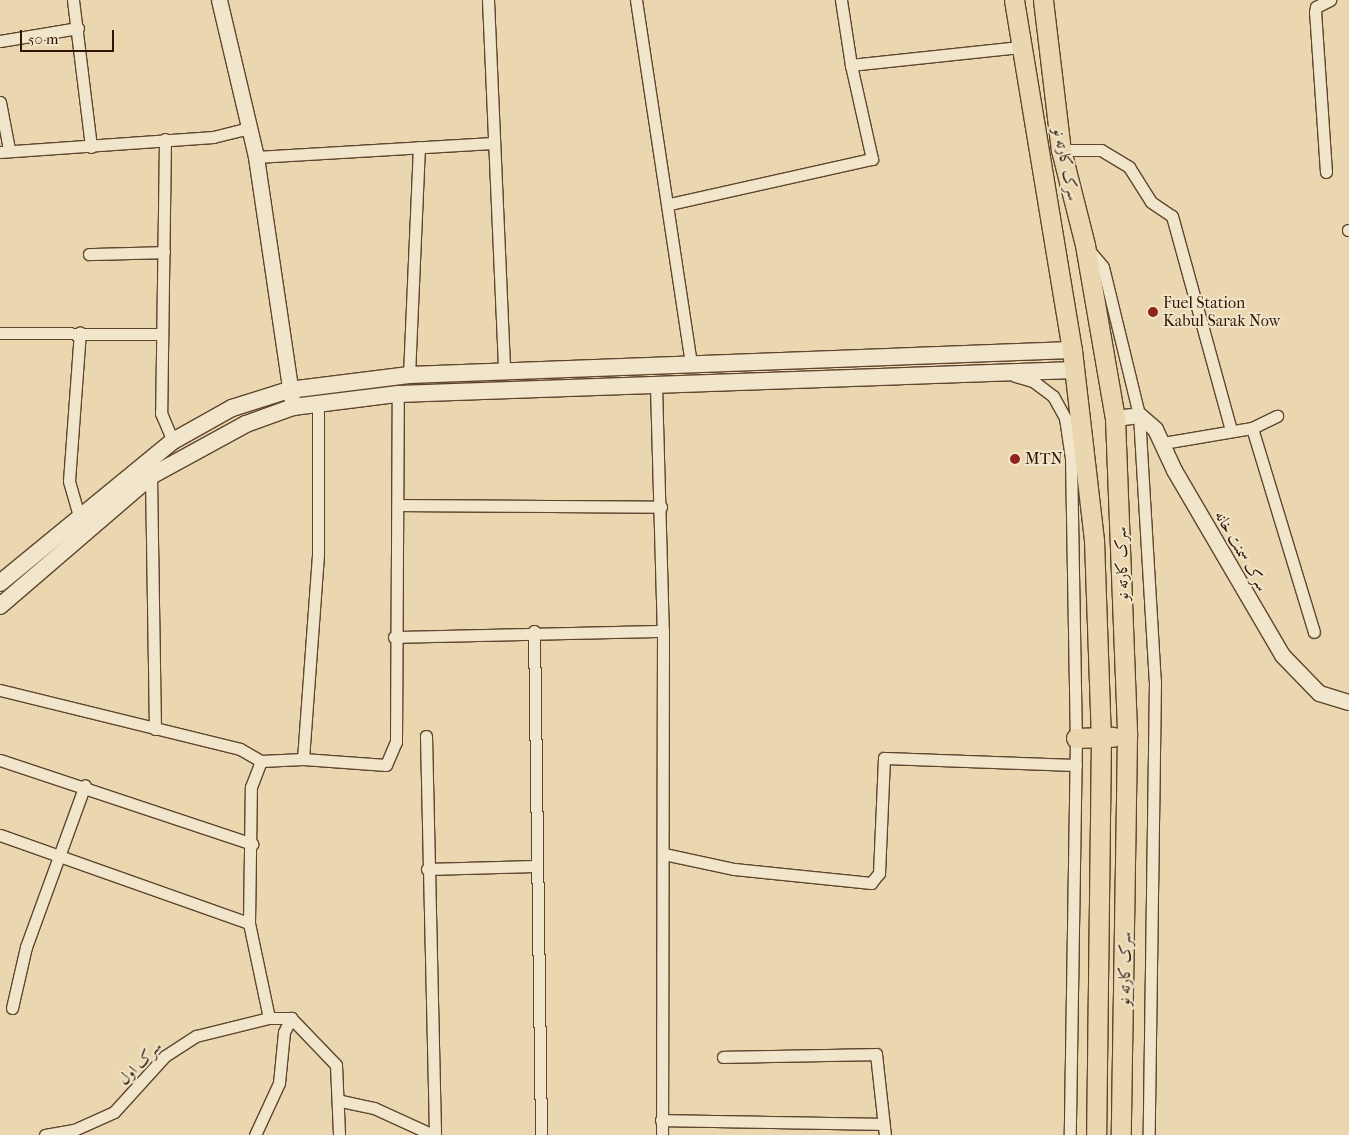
<!DOCTYPE html>
<meta charset="utf-8">
<style>
body{margin:0}
#map{position:relative;width:1349px;height:1135px;overflow:hidden;background:#ead7af;font-family:"IM FELL French Canon",Amiri,serif}
div>[style]{position:absolute}
.roads{filter:drop-shadow(1px 0 #5f452e) drop-shadow(-1px 0 #5f452e) drop-shadow(0 1px #5f452e) drop-shadow(0 -1px #5f452e)}
.minor>*{height:11px;margin:-5.5px;padding:0 5.5px;transform-origin:5.5px;border-radius:5.5px;background:#f1e5cb}
.tertiary>*{height:15px;margin:-7.5px;padding:0 7.5px;transform-origin:7.5px;border-radius:7.5px;background:#f1e5cb}
.secondary>*{height:16px;margin:-8px;padding:0 8px;transform-origin:8px;border-radius:8px;background:#f1e5cb}
.trunk>*{height:19px;margin:-9.5px;padding:0 9.5px;transform-origin:9.5px;border-radius:9.5px;background:#ead7af}
.dots>*{width:14px;height:14px;translate:-50% -50%;box-sizing:border-box;border:2px solid #f1e5cb;border-radius:50%}
span{translate:-50% -50%;white-space:nowrap;text-align:center;line-height:1.15;-webkit-text-stroke:4px #f1e5cb;paint-order:stroke}
.street-label{font-size:16px;color:#311403}
.poi-label{font-size:16px;color:#311403}
.left{translate:0 -50%;text-align:left}
.scale{position:absolute;left:20px;top:30px;width:94px;height:22px;box-sizing:border-box;border:2px solid #311403;border-top:0;padding-left:6px;font-size:15px;line-height:18px;white-space:nowrap;color:#311403;-webkit-text-stroke:4px #f1e5cb;paint-order:stroke}
</style>
<div id="map">
<div class="roads">
<div class="minor">
<div style="left:73px;top:0;width:148px;rotate:83deg"></div>
<div style="left:488px;top:0;width:373px;rotate:87.5deg"></div>
<div style="left:636px;top:0;width:366px;rotate:81.4deg"></div>
<div style="left:841px;top:0;width:66px;rotate:81.3deg"></div>
<div style="left:0;top:41px;width:79px;rotate:-9.5deg"></div>
<div style="left:0;top:102px;width:48px;rotate:79.2deg"></div>
<div style="left:165px;top:139px;width:274px;rotate:90.8deg"></div>
<div style="left:161px;top:413px;width:30px;rotate:67deg"></div>
<div style="left:1061px;top:150px;width:40px"></div>
<div style="left:1101px;top:150px;width:33px;rotate:31deg"></div>
<div style="left:1129px;top:167px;width:41px;rotate:57.8deg"></div>
<div style="left:1151px;top:202px;width:25px;rotate:34deg"></div>
<div style="left:1172px;top:216px;width:222px;rotate:74.6deg"></div>
<div style="left:0;top:152px;width:214px;rotate:-4deg"></div>
<div style="left:213px;top:137px;width:38px;rotate:-14deg"></div>
<div style="left:256px;top:157px;width:237px;rotate:-3.4deg"></div>
<div style="left:1326px;top:172px;width:160px;rotate:-93.9deg"></div>
<div style="left:1315px;top:12px;width:5px;rotate:-79deg"></div>
<div style="left:1316px;top:7px;width:16px;rotate:-27deg"></div>
<div style="left:670px;top:204px;width:207px;rotate:-12.6deg"></div>
<div style="left:872px;top:159px;width:96px;rotate:-102.6deg"></div>
<div style="left:851px;top:65px;width:169px;rotate:-6.1deg"></div>
<div style="left:1348px;top:230px;width:1px"></div>
<div style="left:1088px;top:249px;width:23px;rotate:50deg"></div>
<div style="left:1103px;top:267px;width:152px;rotate:76.3deg"></div>
<div style="left:1139px;top:415px;width:266px;rotate:86.6deg"></div>
<div style="left:1155px;top:681px;width:454px;rotate:90.8deg"></div>
<div style="left:89px;top:254px;width:75px;rotate:-1.5deg"></div>
<div style="left:0;top:333px;width:160px;rotate:0.4deg"></div>
<div style="left:409px;top:375px;width:228px;rotate:-87.5deg"></div>
<div style="left:1015px;top:376px;width:19px;rotate:16deg"></div>
<div style="left:1033px;top:381px;width:25px;rotate:37deg"></div>
<div style="left:1053px;top:396px;width:25px;rotate:61deg"></div>
<div style="left:1065px;top:418px;width:40px;rotate:81.5deg"></div>
<div style="left:1071px;top:458px;width:280px;rotate:89deg"></div>
<div style="left:1076px;top:738px;width:397px;rotate:90.9deg"></div>
<div style="left:656px;top:386px;width:245px;rotate:88.4deg"></div>
<div style="left:663px;top:631px;width:504px;rotate:90.11deg"></div>
<div style="left:1252px;top:428px;width:213px;rotate:73.1deg"></div>
<div style="left:1163px;top:443px;width:90px;rotate:-9.6deg"></div>
<div style="left:1252px;top:428px;width:28px;rotate:-26deg"></div>
<div style="left:151px;top:476px;width:253px;rotate:89.1deg"></div>
<div style="left:398px;top:505px;width:263px;rotate:0.4deg"></div>
<div style="left:79px;top:516px;width:36px;rotate:-106deg"></div>
<div style="left:69px;top:481px;width:149px;rotate:-85.8deg"></div>
<div style="left:534px;top:631px;width:504px;rotate:89.2deg"></div>
<div style="left:394px;top:637px;width:269px;rotate:-1.3deg"></div>
<div style="left:0;top:690px;width:247px;rotate:13.8deg"></div>
<div style="left:240px;top:749px;width:24px;rotate:30deg"></div>
<div style="left:426px;top:736px;width:399px;rotate:88.7deg"></div>
<div style="left:303px;top:759px;width:83px;rotate:4.1deg"></div>
<div style="left:386px;top:765px;width:25px;rotate:-67deg"></div>
<div style="left:396px;top:742px;width:348px;rotate:-89.7deg"></div>
<div style="left:0;top:760px;width:266px;rotate:18.4deg"></div>
<div style="left:0;top:835px;width:264px;rotate:19.5deg"></div>
<div style="left:664px;top:854px;width:72px;rotate:12.1deg"></div>
<div style="left:734px;top:869px;width:138px;rotate:5.8deg"></div>
<div style="left:871px;top:883px;width:13px;rotate:-51deg"></div>
<div style="left:879px;top:873px;width:115px;rotate:-87.5deg"></div>
<div style="left:884px;top:758px;width:192px;rotate:2.1deg"></div>
<div style="left:427px;top:869px;width:108px;rotate:-1.6deg"></div>
<div style="left:12px;top:1008px;width:63px;rotate:-77.1deg"></div>
<div style="left:26px;top:947px;width:172px;rotate:-70deg"></div>
<div style="left:269px;top:1018px;width:97px;rotate:-101.9deg"></div>
<div style="left:249px;top:923px;width:136px;rotate:-89.2deg"></div>
<div style="left:251px;top:787px;width:28px;rotate:-69deg"></div>
<div style="left:261px;top:761px;width:42px;rotate:-2.7deg"></div>
<div style="left:303px;top:759px;width:206px;rotate:-85.8deg"></div>
<div style="left:318px;top:554px;width:151px;rotate:-90deg"></div>
<div style="left:291px;top:1018px;width:65px;rotate:46.2deg"></div>
<div style="left:336px;top:1065px;width:70px;rotate:87.5deg"></div>
<div style="left:723px;top:1057px;width:153px;rotate:-1.1deg"></div>
<div style="left:876px;top:1054px;width:81px;rotate:83.7deg"></div>
<div style="left:341px;top:1101px;width:34px;rotate:12deg"></div>
<div style="left:374px;top:1108px;width:65px;rotate:24.6deg"></div>
<div style="left:661px;top:1120px;width:221px;rotate:1deg"></div>
<div style="left:45px;top:1135px;width:29px;rotate:-10deg"></div>
<div style="left:74px;top:1130px;width:44px;rotate:-24.2deg"></div>
<div style="left:114px;top:1112px;width:76px;rotate:-47.7deg"></div>
<div style="left:165px;top:1056px;width:37px;rotate:-33deg"></div>
<div style="left:196px;top:1036px;width:75px;rotate:-13.9deg"></div>
<div style="left:269px;top:1018px;width:22px"></div>
<div style="left:255px;top:1135px;width:57px;rotate:-65.2deg"></div>
<div style="left:279px;top:1083px;width:51px;rotate:-84.4deg"></div>
<div style="left:284px;top:1032px;width:16px;rotate:-63deg"></div>
</div>
<div class="tertiary">
<div style="left:219px;top:0;width:161px;rotate:76.7deg"></div>
<div style="left:256px;top:157px;width:253px;rotate:81.6deg"></div>
<div style="left:1115px;top:418px;width:24px;rotate:-7deg"></div>
<div style="left:1139px;top:415px;width:21px;rotate:41deg"></div>
<div style="left:1155px;top:429px;width:45px;rotate:65.1deg"></div>
<div style="left:1174px;top:470px;width:214px;rotate:59.7deg"></div>
<div style="left:1282px;top:655px;width:53px;rotate:45.8deg"></div>
<div style="left:1319px;top:693px;width:31px;rotate:17deg"></div>
</div>
<div class="secondary">
<div style="left:0;top:583px;width:224px;rotate:-39.4deg"></div>
<div style="left:173px;top:441px;width:68px;rotate:-29.2deg"></div>
<div style="left:232px;top:408px;width:60px;rotate:-17.5deg"></div>
<div style="left:289px;top:390px;width:121px;rotate:-7.1deg"></div>
<div style="left:409px;top:375px;width:663px;rotate:-2.16deg"></div>
<div style="left:0;top:606px;width:199px;rotate:-40.7deg"></div>
<div style="left:151px;top:476px;width:108px;rotate:-28.7deg"></div>
<div style="left:246px;top:424px;width:50px;rotate:-19.9deg"></div>
<div style="left:293px;top:407px;width:106px;rotate:-7.1deg"></div>
<div style="left:398px;top:394px;width:677px;rotate:-2.03deg"></div>
</div>
<div class="trunk">
<div style="left:1014px;top:0;width:355px;rotate:80.6deg"></div>
<div style="left:1072px;top:350px;width:191px;rotate:83.4deg"></div>
<div style="left:1094px;top:540px;width:197px;rotate:88deg"></div>
<div style="left:1101px;top:737px;width:398px;rotate:90.7deg"></div>
<div style="left:1043px;top:0;width:151px;rotate:83.2deg"></div>
<div style="left:1061px;top:150px;width:98px;rotate:75.8deg"></div>
<div style="left:1085px;top:245px;width:176px;rotate:80.2deg"></div>
<div style="left:1115px;top:418px;width:318px;rotate:87.8deg"></div>
<div style="left:1127px;top:736px;width:399px;rotate:90.9deg"></div>
<div style="left:1076px;top:738px;width:37px;rotate:-2deg"></div>
</div>
</div>
<div class="dots">
<div style="left:1153px;top:312px;background:#8f2418"></div>
<div style="left:1015px;top:459px;background:#8f2418"></div>
</div>
<div class="street-label">
<span style="left:1066px;top:164px;rotate:78deg">سرک کارته نو</span>
<span style="left:1241px;top:551px;rotate:60deg">سرک سمنت خانه</span>
<span style="left:1122px;top:564px;rotate:-92deg">سرک کارته نو</span>
<span style="left:1125px;top:969px;rotate:-89deg">سرک کارته نو</span>
<span style="left:140px;top:1063px;rotate:-46deg">سرک اول</span>
</div>
<div class="poi-label">
<span class="left" style="left:1163px;top:312px">Fuel Station<br>Kabul Sarak Now</span>
<span class="left" style="left:1025px;top:459px">MTN</span>
</div>
<div class="scale">50 m</div>
</div>
